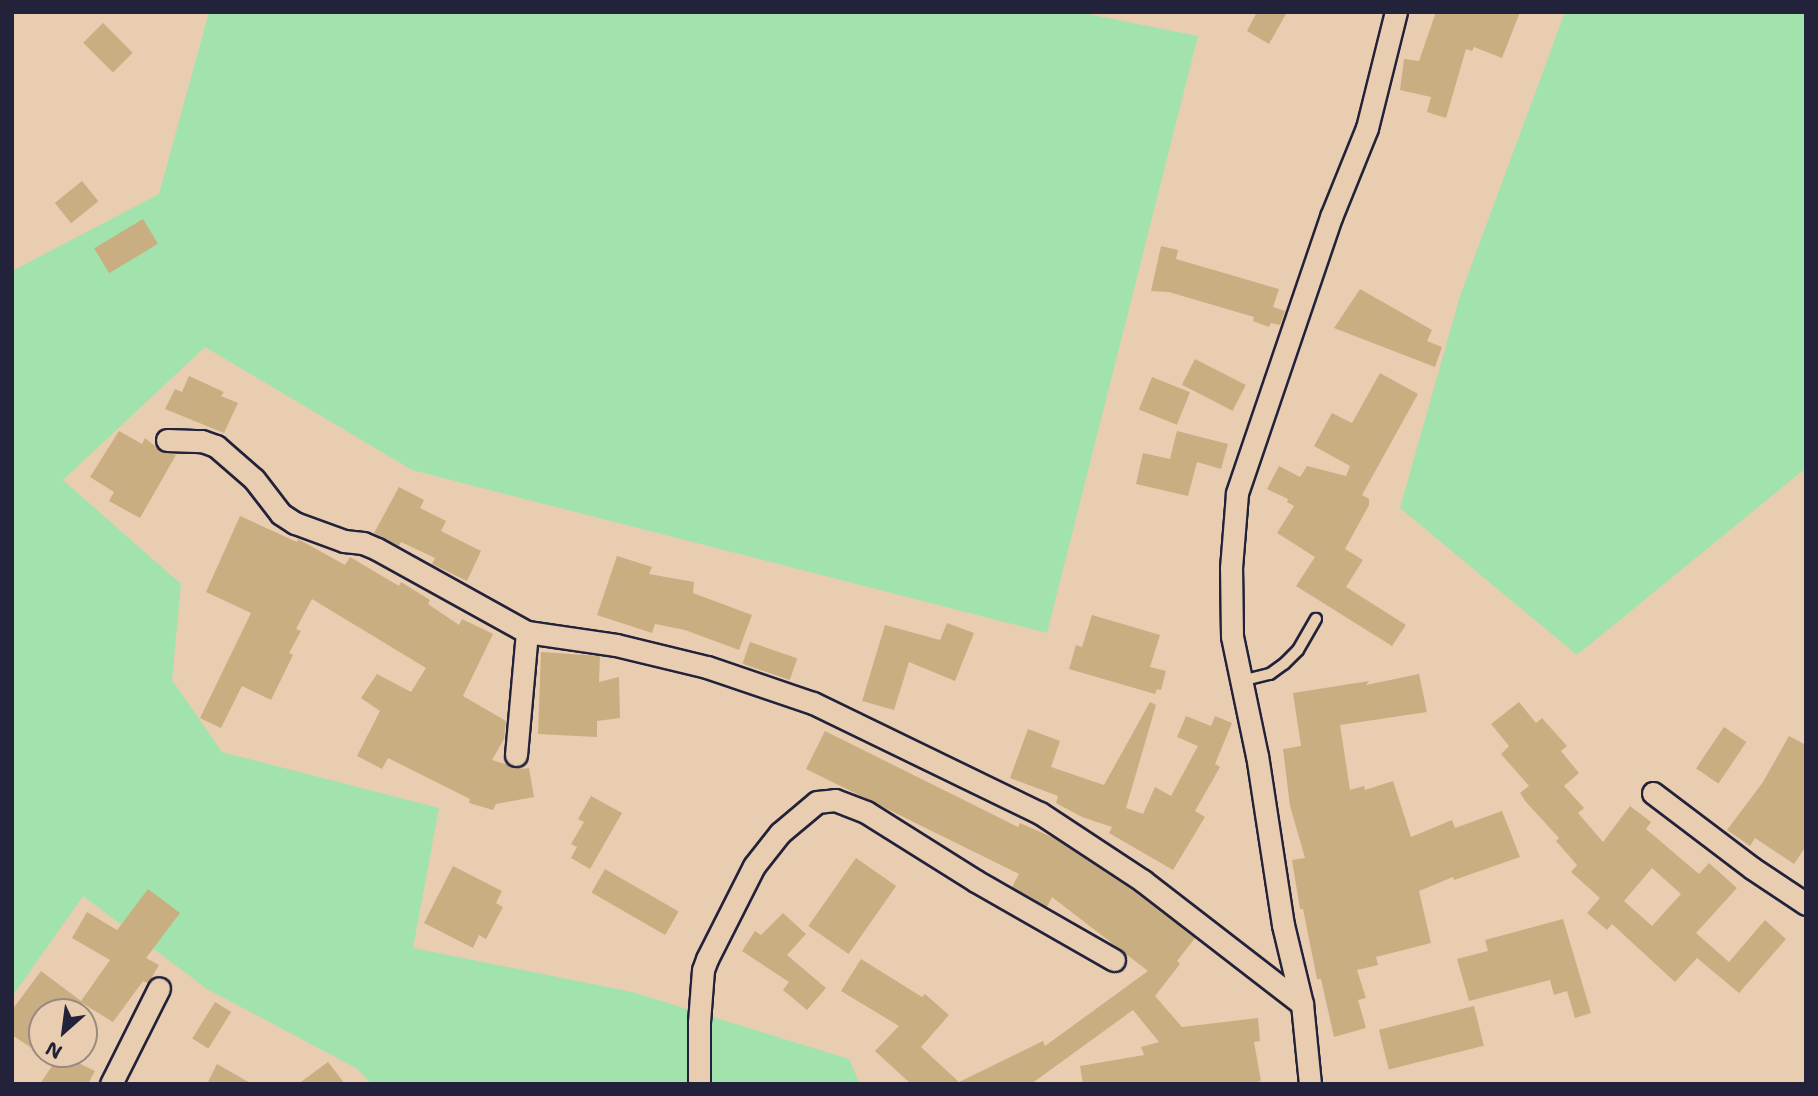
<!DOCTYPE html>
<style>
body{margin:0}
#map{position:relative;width:1818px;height:1096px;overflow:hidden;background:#e9cdb0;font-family:"Shantell Sans",sans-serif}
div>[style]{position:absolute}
.green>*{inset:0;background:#a2e3ad}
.building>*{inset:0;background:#c9ae82;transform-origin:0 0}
.roads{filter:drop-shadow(2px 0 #22223b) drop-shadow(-2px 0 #22223b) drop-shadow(0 2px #22223b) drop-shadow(0 -2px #22223b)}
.lane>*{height:10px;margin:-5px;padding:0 5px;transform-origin:5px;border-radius:5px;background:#e9cdb0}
.street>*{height:21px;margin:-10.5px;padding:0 10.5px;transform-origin:10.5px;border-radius:10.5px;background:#e9cdb0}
span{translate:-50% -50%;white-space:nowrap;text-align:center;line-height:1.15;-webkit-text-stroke:5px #e9cdb0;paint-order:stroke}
.frame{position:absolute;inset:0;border:14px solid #22223b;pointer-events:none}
.north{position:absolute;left:28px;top:998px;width:70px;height:70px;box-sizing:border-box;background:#e9cdb0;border:2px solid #998981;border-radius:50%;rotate:208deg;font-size:19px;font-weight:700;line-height:28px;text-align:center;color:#22223b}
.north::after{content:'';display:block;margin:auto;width:24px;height:32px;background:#22223b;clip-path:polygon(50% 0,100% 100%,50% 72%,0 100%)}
</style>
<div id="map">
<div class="green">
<div style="clip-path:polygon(209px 12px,1078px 12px,1198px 36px,1047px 633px,412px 470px,205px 347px,63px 480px,181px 584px,172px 680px,222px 752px,439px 808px,413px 948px,632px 992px,849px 1059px,860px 1084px,372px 1084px,356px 1068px,207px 989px,83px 896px,12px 997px,12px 271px,159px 194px)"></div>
<div style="clip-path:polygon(1565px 12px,1806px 12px,1806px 468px,1577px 655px,1400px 508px,1460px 296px)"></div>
</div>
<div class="building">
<div style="clip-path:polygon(1257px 12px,1287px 12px,1269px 44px,1247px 31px)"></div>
<div style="clip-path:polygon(1436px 12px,1520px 12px,1502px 58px,1474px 47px,1472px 51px,1466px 49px,1446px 118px,1427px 112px,1431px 97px,1400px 90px,1404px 59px,1419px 61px)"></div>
<div style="left:103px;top:23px;width:42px;height:28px;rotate:45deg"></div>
<div style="left:82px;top:181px;width:26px;height:35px;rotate:51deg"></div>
<div style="left:143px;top:219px;width:29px;height:57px;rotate:59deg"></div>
<div style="clip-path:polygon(1161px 246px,1178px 250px,1176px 259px,1279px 289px,1273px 307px,1285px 311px,1280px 325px,1271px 323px,1269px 327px,1253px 321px,1254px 317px,1169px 292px,1151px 291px)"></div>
<div style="clip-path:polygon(1360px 289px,1432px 330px,1427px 341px,1442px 347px,1435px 367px,1334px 328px)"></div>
<div style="left:1195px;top:359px;width:57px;height:29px;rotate:27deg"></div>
<div style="clip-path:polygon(1380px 373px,1418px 394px,1362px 495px,1369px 499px,1369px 505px,1345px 549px,1363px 560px,1346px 587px,1406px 625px,1392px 646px,1296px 586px,1315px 557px,1277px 533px,1294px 506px,1287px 502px,1288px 499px,1267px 489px,1279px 466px,1300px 477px,1307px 466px,1346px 476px,1350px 466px,1314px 446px,1332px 413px,1352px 423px)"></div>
<div style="clip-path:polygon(189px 376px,224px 392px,221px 396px,238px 403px,224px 433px,165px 409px,175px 389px,182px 392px)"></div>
<div style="left:1152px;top:377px;width:41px;height:35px;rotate:22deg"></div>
<div style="clip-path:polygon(119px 431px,142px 444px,145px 438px,161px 451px,176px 455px,140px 518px,109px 501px,114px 492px,90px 477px)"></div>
<div style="clip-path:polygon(1177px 431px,1228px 444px,1221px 469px,1197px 462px,1188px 496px,1136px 484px,1143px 453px,1170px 459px)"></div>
<div style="clip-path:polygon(399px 487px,424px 500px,420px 508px,446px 521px,441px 531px,481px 551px,467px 581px,432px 564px,435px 558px,401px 542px,399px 546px,374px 533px)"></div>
<div style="clip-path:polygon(240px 516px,297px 542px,298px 539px,345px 565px,350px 557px,399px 586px,401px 582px,430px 600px,428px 604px,459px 625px,462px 619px,493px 634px,463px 696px,506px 721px,504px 739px,492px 760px,521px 769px,529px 768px,534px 797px,496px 804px,493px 810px,469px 803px,470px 799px,388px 758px,382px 769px,357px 756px,380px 711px,361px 698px,377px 674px,411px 692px,426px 668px,312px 599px,296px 629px,301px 631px,289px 653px,293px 655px,271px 700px,242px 686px,221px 728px,200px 718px,251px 613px,206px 592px)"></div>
<div style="clip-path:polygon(617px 556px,652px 567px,649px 574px,694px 582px,693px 593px,752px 615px,739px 650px,685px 630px,655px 624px,652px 633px,597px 615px)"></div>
<div style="clip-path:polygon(1092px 615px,1160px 635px,1150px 667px,1166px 671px,1161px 690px,1157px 689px,1155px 694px,1069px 669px,1076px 645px,1082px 647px)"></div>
<div style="clip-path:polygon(947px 623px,974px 633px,955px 681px,909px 662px,894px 710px,862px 701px,885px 625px,940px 640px)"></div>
<div style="left:750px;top:642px;width:50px;height:23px;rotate:19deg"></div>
<div style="clip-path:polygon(541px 652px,600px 656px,599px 682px,619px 677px,620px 718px,597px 721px,597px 737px,538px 734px)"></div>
<div style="clip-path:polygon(1419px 674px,1427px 712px,1340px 725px,1350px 790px,1364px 786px,1365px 790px,1393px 781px,1411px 837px,1452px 820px,1455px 828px,1502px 811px,1520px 857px,1454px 880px,1453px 877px,1419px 891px,1431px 943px,1376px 957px,1378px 965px,1357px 970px,1366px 998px,1358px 1000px,1366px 1028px,1334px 1037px,1321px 979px,1317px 979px,1303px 909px,1300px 909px,1292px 860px,1305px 858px,1290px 806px,1283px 749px,1301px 746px,1293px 693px,1369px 681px,1366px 685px)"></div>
<div style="clip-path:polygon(1150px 702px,1156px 705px,1126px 808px,1143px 814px,1155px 787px,1171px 796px,1198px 746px,1177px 737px,1186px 716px,1211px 726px,1215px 716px,1232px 723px,1215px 764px,1220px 767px,1195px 811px,1205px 817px,1173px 870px,1109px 833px,1112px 827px,1082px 817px,1056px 803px,1058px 796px,1010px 778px,1028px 729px,1060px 741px,1051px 767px,1104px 785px)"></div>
<div style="clip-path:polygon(evenodd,1519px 702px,1536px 723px,1542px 718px,1567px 746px,1561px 751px,1579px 773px,1564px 786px,1584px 808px,1578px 813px,1603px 842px,1630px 806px,1651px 822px,1646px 829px,1699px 874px,1709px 863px,1737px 888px,1696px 933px,1729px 962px,1765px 920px,1786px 939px,1739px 993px,1697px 958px,1675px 982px,1612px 924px,1607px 930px,1587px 913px,1600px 898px,1571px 872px,1577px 865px,1556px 841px,1559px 838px,1526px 802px,1520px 793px,1529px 786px,1501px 754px,1509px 746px,1491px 724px,1519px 702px,1652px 868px,1681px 894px,1652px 926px,1624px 901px,1652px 868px)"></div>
<div style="left:1724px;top:727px;width:27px;height:50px;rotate:34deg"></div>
<div style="clip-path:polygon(825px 731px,1018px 827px,1020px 823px,1054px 838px,1135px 892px,1195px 938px,1177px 961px,1180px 964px,1155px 996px,1182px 1027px,1258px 1018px,1260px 1041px,1254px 1042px,1261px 1081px,1247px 1084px,1083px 1084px,1080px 1066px,1144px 1055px,1141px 1047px,1159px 1042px,1133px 1010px,1031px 1084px,911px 1084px,875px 1051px,899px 1026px,841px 991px,861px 959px,922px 997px,925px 994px,949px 1015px,921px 1047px,959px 1082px,1043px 1041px,1045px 1046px,1148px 971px,1052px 897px,1047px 907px,1012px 887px,1019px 874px,806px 769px)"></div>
<div style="clip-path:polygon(1789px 736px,1806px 745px,1806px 846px,1794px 864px,1755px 838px,1750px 846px,1727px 830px,1763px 782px)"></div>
<div style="clip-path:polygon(591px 796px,622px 813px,590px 869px,571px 858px,577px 847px,571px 844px,584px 822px,578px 819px)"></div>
<div style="left:856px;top:858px;width:49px;height:83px;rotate:35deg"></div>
<div style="clip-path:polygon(453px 866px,502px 891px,496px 903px,503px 907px,486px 939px,479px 935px,473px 948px,424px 923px)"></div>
<div style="left:605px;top:869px;width:85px;height:27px;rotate:30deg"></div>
<div style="clip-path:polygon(148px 889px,180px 913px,146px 958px,159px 965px,152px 977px,147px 983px,143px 981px,113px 1022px,82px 1003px,75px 1012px,42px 1012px,42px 1055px,12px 1035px,12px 1010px,41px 971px,81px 1001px,110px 960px,72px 938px,87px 912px,117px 930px)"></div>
<div style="clip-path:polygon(783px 913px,806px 934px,787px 955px,826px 988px,807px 1010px,783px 990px,789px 982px,742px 951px,755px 931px,761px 935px)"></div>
<div style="clip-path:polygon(1563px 919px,1591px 1013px,1575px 1018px,1567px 991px,1554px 995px,1550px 980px,1469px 1001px,1457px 959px,1488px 951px,1485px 940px)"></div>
<div style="left:215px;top:1002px;width:19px;height:43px;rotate:32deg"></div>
<div style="left:1474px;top:1006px;width:41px;height:98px;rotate:76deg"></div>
<div style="clip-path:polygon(60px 1054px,95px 1071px,88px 1084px,40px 1084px)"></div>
<div style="clip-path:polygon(328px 1062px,345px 1084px,298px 1084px)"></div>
<div style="clip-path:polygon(217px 1064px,252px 1084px,207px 1084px)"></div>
</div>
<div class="roads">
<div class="lane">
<div style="left:1241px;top:681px;width:30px;rotate:-14deg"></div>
<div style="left:1270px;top:674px;width:17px;rotate:-36deg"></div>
<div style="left:1284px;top:664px;width:20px;rotate:-45deg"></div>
<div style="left:1298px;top:650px;width:36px;rotate:-60deg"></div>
</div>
<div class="street">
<div style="left:167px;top:440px;width:35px;rotate:2deg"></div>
<div style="left:202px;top:441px;width:15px;rotate:20deg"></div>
<div style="left:216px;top:446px;width:50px;rotate:41deg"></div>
<div style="left:254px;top:479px;width:44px;rotate:52.4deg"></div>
<div style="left:281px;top:514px;width:17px;rotate:33deg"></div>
<div style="left:295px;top:523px;width:52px;rotate:20.2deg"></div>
<div style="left:344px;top:541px;width:19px;rotate:6deg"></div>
<div style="left:363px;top:543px;width:15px;rotate:23deg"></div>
<div style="left:377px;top:549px;width:171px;rotate:29deg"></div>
<div style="left:527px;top:632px;width:90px;rotate:8.3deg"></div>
<div style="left:616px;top:645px;width:94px;rotate:13.6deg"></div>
<div style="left:707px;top:667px;width:112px;rotate:18.8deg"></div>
<div style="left:813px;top:703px;width:252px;rotate:25.9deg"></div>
<div style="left:1040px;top:813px;width:123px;rotate:33.4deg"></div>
<div style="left:1143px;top:881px;width:201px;rotate:37.7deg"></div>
<div style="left:516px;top:755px;width:123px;rotate:-84.9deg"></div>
<div style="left:1653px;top:793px;width:124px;rotate:37.1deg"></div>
<div style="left:1752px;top:868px;width:65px;rotate:33.7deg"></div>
<div style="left:111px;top:1084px;width:107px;rotate:-63.4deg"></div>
<div style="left:699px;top:1084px;width:62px;rotate:-90deg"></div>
<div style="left:699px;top:1022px;width:52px;rotate:-85.6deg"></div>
<div style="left:703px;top:970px;width:12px;rotate:-70deg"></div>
<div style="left:707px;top:959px;width:104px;rotate:-63.2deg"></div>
<div style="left:754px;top:866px;width:42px;rotate:-51.8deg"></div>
<div style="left:780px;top:833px;width:48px;rotate:-40deg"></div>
<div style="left:817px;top:802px;width:18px;rotate:-6deg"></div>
<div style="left:835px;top:800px;width:33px;rotate:21deg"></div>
<div style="left:866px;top:812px;width:130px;rotate:32.1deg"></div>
<div style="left:976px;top:881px;width:159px;rotate:29.8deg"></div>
<div style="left:1310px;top:1084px;width:80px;rotate:-95.7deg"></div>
<div style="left:1302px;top:1004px;width:81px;rotate:-103.5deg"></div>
<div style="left:1283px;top:925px;width:171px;rotate:-98.7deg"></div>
<div style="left:1257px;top:756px;width:123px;rotate:-101.8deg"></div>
<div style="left:1232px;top:636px;width:68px;rotate:-90.8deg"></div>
<div style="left:1231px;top:568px;width:75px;rotate:-85.4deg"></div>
<div style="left:1237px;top:493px;width:292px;rotate:-71.2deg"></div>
<div style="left:1331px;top:217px;width:96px;rotate:-68deg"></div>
<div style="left:1367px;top:128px;width:120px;rotate:-76deg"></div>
</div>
</div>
<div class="frame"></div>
<div class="north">N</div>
</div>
